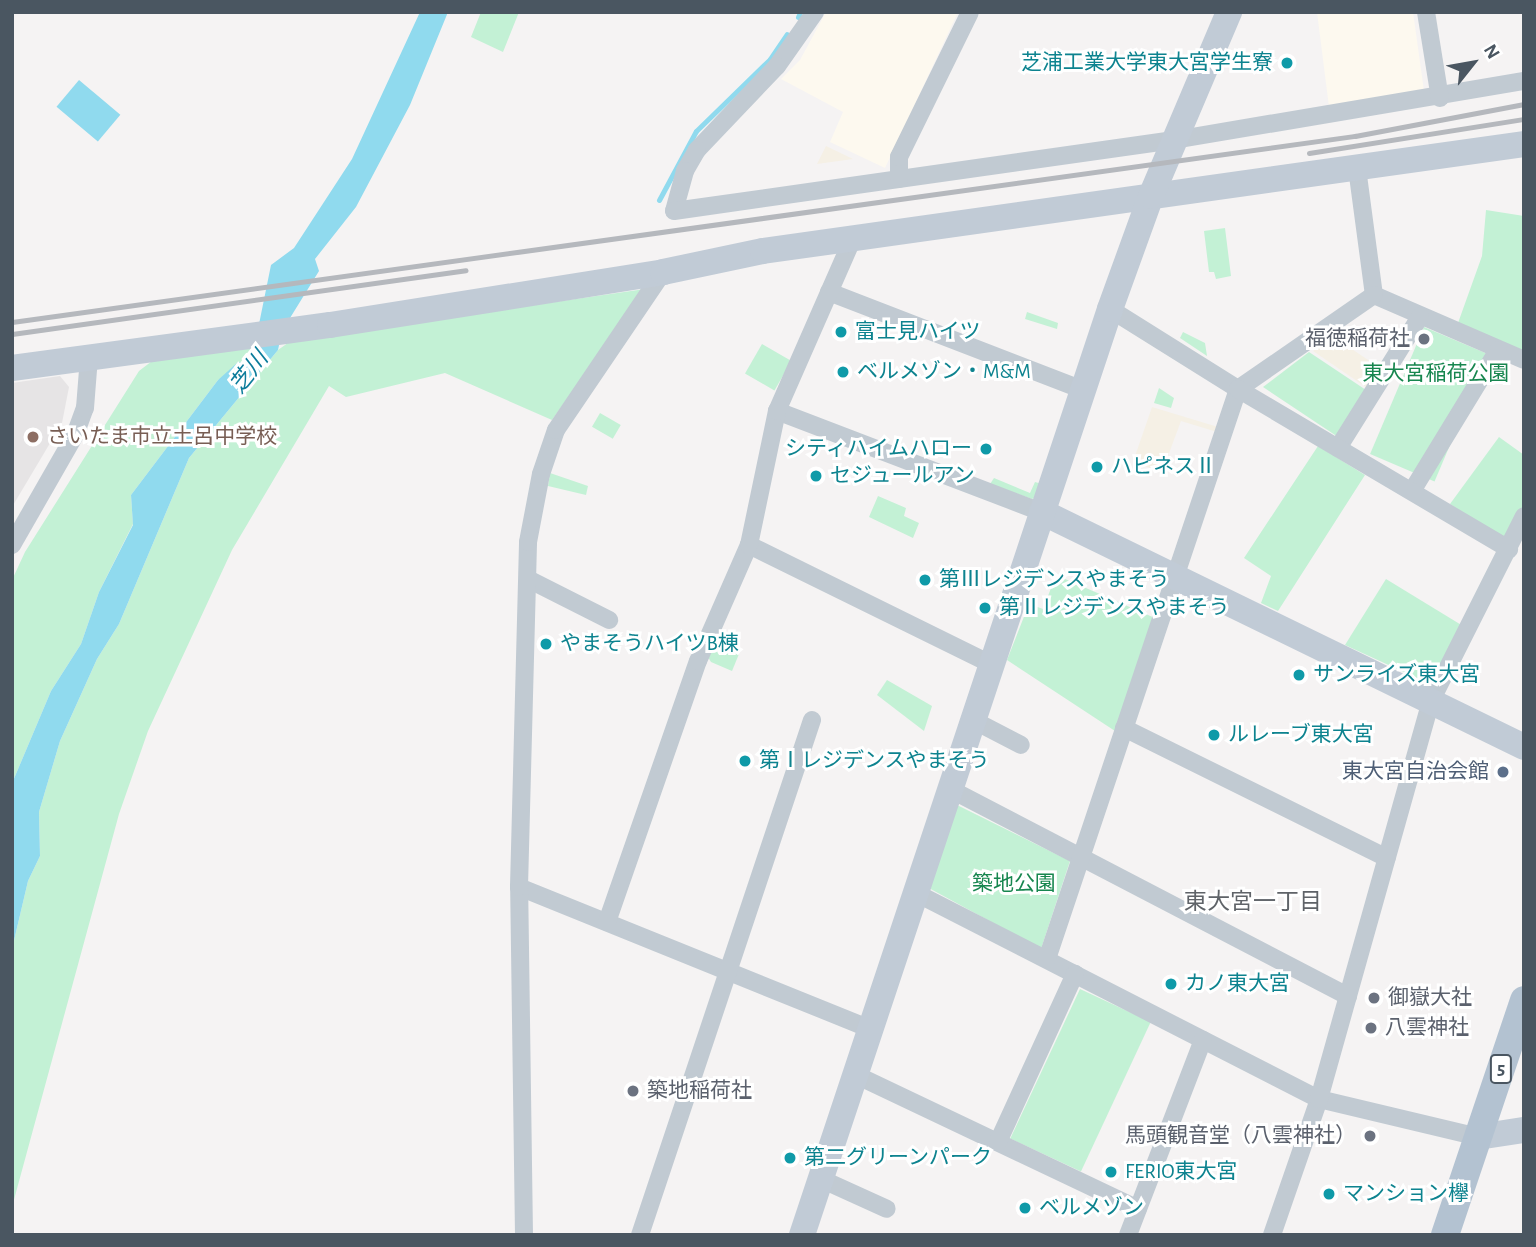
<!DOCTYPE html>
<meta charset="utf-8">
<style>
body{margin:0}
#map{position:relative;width:1536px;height:1247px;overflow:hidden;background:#f5f3f3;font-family:"Alegreya Sans","Noto Sans JP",sans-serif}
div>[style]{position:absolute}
.commercial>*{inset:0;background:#fdf9ef}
.education>*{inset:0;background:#e6e4e5}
.green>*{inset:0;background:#c3f1d5;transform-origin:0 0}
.sand>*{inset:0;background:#f5f0e5}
.water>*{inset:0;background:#90daee;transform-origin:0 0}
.stream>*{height:5px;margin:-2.5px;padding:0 2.5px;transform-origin:2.5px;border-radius:2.5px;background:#90daee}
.street>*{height:18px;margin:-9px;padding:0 9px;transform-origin:9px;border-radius:9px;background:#c1cad2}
.secondary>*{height:26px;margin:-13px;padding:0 13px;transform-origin:13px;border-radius:13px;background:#c1cbd6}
.primary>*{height:28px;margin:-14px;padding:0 14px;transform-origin:14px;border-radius:14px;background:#b3c2d1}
.rail>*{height:5px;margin:-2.5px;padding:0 2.5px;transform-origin:2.5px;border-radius:2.5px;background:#b5b8bd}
.dots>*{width:19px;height:19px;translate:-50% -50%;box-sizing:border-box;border:4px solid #fff;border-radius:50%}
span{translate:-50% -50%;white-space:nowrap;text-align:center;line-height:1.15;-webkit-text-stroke:6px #fff;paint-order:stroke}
.shield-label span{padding:2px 5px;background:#fff;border:2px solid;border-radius:5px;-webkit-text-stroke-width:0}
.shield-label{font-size:19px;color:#4a5661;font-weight:700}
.culture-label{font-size:21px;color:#0d838f}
.right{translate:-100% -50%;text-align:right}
.left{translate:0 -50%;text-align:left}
.worship-label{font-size:21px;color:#5b616d}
.park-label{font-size:21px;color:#17864f}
.education-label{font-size:21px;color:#785e54}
.service-label{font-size:21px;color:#4e5e75}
.water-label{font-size:23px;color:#0c7c9b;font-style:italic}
.neighbourhood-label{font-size:23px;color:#5f6368}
.frame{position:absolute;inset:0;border:14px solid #4a5661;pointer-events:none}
.north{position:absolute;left:1438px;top:28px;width:70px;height:70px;-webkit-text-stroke:5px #fff;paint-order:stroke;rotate:59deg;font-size:19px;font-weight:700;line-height:28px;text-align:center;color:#4a5661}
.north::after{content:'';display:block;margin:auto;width:24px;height:32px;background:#4a5661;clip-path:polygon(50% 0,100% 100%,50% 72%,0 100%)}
</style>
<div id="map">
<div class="commercial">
<div style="clip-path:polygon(826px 12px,958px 12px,885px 168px,830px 142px,843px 112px,781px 79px,800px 60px)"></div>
<div style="clip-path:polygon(1317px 12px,1413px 12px,1424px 91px,1329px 107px)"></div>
</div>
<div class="education">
<div style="clip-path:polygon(60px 376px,69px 387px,62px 423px,12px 507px,12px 383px)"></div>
</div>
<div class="green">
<div style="clip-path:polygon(481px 12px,519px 12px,503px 52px,471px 37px)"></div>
<div style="clip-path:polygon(1486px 210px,1524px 216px,1524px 352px,1458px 323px,1482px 256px)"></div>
<div style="clip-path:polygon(1225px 228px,1231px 276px,1216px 279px,1214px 272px,1209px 272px,1204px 231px)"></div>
<div style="clip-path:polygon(645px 289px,552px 420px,445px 373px,346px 397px,329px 386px,232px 550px,148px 731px,119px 814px,12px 1207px,12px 949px,28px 881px,40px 856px,39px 812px,60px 741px,97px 659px,119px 624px,189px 458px,278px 350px,292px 340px)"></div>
<div style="clip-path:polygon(1027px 312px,1058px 323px,1057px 329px,1025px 319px)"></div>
<div style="left:1424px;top:327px;width:70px;height:138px;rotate:23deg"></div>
<div style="clip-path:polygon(1183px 332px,1205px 343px,1207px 356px,1180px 338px)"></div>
<div style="left:762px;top:344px;width:34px;height:34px;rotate:30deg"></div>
<div style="clip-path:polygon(252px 345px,245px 364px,218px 380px,131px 495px,133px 524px,99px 592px,81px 644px,51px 691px,13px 781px,16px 830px,12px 834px,12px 580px,25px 552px,139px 371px,156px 358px)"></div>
<div style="clip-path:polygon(1309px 352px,1369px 392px,1338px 437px,1263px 387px)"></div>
<div style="clip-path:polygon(1159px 388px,1174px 398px,1171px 408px,1154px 403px)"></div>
<div style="left:600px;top:413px;width:24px;height:16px;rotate:30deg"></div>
<div style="clip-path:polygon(1499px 437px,1524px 455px,1524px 504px,1508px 537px,1500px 539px,1450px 504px)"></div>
<div style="clip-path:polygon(1318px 446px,1365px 475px,1278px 611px,1261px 603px,1271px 576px,1244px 558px)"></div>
<div style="clip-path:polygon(550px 473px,588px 486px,586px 495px,548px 486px)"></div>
<div style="clip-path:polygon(994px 478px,1030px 493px,1035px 482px,1042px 484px,1039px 496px,1032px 499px,990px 484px)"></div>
<div style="clip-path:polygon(878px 496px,906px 508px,904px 516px,919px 523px,913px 538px,869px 517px)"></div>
<div style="clip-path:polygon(1056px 575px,1155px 618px,1115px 731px,1007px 660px,1029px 604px,1043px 609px)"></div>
<div style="clip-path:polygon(1386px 579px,1463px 626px,1432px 685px,1345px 645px)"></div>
<div style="clip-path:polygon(712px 641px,739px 654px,732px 671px,711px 662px,706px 654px)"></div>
<div style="clip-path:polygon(887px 680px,932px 706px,924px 731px,877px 695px)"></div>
<div style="clip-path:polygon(957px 805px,1070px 861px,1041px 949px,927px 887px)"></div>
<div style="left:1080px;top:989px;width:78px;height:165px;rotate:25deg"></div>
</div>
<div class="sand">
<div style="clip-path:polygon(826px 146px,853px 159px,817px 164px)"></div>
<div style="clip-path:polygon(1334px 337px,1383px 370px,1370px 390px,1313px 351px)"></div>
<div style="clip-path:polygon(1152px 407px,1218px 427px,1217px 432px,1181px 421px,1162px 472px,1133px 462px)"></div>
</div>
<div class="water">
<div style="clip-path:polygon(420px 12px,448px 12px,410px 105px,356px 207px,315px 259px,319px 271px,282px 331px,278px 350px,189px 458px,119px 624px,97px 659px,60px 741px,39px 812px,40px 856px,28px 881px,12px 949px,13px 781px,51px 691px,81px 644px,99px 592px,133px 525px,131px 495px,218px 380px,238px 362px,245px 363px,257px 334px,271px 265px,294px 248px,352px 159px)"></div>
<div style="left:79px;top:80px;width:54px;height:35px;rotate:40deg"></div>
</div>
<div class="stream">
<div style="left:798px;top:17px;width:5px;rotate:-68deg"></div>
<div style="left:659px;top:200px;width:78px;rotate:-61.8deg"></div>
<div style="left:696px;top:131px;width:103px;rotate:-44.2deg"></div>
<div style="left:770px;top:59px;width:30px;rotate:-56deg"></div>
</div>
<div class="street">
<div style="left:815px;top:12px;width:66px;rotate:125.1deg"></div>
<div style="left:777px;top:66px;width:116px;rotate:133.6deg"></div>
<div style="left:697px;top:150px;width:24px;rotate:120deg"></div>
<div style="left:685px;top:171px;width:41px;rotate:105.4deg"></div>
<div style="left:674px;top:211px;width:505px;rotate:-8.08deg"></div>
<div style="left:1174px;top:140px;width:355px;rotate:-9.6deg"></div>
<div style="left:1426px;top:12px;width:87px;rotate:80.8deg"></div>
<div style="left:1357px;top:168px;width:128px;rotate:82.4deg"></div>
<div style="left:1374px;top:295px;width:163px;rotate:23.4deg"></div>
<div style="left:899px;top:179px;width:22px;rotate:-90deg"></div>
<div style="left:899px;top:157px;width:161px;rotate:-63.9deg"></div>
<div style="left:829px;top:292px;width:272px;rotate:21.1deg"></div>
<div style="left:1110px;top:309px;width:151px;rotate:32deg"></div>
<div style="left:1238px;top:389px;width:165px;rotate:-34.7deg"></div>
<div style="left:777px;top:411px;width:284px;rotate:20.9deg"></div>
<div style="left:1338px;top:448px;width:155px;rotate:-58deg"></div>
<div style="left:1412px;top:491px;width:165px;rotate:-58.6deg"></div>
<div style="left:12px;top:545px;width:127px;rotate:-60.2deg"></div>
<div style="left:75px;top:435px;width:29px;rotate:-70deg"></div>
<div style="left:85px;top:408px;width:51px;rotate:-85.5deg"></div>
<div style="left:749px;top:545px;width:270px;rotate:26.2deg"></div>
<div style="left:528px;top:579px;width:91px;rotate:26.8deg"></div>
<div style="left:971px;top:719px;width:56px;rotate:27.5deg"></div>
<div style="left:1124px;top:728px;width:293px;rotate:26.3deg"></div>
<div style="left:948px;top:788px;width:451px;rotate:27.5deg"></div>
<div style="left:519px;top:887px;width:380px;rotate:22deg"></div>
<div style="left:914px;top:892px;width:455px;rotate:27.1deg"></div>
<div style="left:1319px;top:1099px;width:163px;rotate:13.4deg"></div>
<div style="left:607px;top:922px;width:276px;rotate:-70.8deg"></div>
<div style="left:698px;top:661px;width:127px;rotate:-66.3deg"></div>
<div style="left:749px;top:545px;width:137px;rotate:-78.2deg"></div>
<div style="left:777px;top:411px;width:189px;rotate:-66.3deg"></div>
<div style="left:1047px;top:959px;width:601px;rotate:-71.47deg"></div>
<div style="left:1238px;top:389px;width:315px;rotate:30.6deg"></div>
<div style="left:856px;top:1075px;width:312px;rotate:25.4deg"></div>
<div style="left:998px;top:1142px;width:185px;rotate:-65.4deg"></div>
<div style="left:821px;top:1179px;width:72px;rotate:24.4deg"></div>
<div style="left:524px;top:1235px;width:348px;rotate:-90.8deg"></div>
<div style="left:519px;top:887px;width:345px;rotate:-88.5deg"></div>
<div style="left:528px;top:542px;width:69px;rotate:-79.2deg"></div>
<div style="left:541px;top:474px;width:46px;rotate:-71.2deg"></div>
<div style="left:556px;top:430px;width:191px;rotate:-55.9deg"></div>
<div style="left:640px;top:1235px;width:543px;rotate:-71.53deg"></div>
<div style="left:1128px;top:1235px;width:209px;rotate:-69deg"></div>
<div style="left:1272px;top:1235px;width:144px;rotate:-70.9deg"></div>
<div style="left:1319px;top:1099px;width:411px;rotate:-74.3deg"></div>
<div style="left:1430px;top:703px;width:209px;rotate:-63.3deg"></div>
</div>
<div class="secondary">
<div style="left:12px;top:368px;width:321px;rotate:-7.7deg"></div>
<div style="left:330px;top:325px;width:337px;rotate:-9deg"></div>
<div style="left:663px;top:272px;width:102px;rotate:-11.9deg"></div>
<div style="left:763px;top:251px;width:768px;rotate:-8deg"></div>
<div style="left:1042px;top:512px;width:536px;rotate:25.99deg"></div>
<div style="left:1478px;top:1137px;width:47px;rotate:-8.7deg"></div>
<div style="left:802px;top:1235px;width:976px;rotate:-71.6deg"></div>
<div style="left:1110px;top:309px;width:120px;rotate:-70.1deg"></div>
<div style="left:1151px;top:196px;width:200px;rotate:-67deg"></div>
</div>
<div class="primary">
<div style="left:1445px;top:1235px;width:248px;rotate:-71.4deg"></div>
</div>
<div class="rail">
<div style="left:1309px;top:153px;width:218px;rotate:-9deg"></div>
<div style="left:12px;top:322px;width:1356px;rotate:-7.89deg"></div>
<div style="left:1355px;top:136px;width:172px;rotate:-10.7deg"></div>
<div style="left:12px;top:334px;width:458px;rotate:-8deg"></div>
</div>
<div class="dots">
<div style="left:1287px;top:63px;background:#0f9aa8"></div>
<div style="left:841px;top:332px;background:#0f9aa8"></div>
<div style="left:1424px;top:339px;background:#6b7280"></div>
<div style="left:843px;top:372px;background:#0f9aa8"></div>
<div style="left:33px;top:437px;background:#8d6e63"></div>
<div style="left:986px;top:449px;background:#0f9aa8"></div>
<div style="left:1097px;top:467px;background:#0f9aa8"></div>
<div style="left:816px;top:476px;background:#0f9aa8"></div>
<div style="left:925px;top:580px;background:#0f9aa8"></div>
<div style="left:985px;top:608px;background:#0f9aa8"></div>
<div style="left:546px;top:644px;background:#0f9aa8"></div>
<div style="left:1299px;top:675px;background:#0f9aa8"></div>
<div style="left:1214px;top:735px;background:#0f9aa8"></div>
<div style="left:745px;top:761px;background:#0f9aa8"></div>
<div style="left:1503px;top:772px;background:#5c6f8a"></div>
<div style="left:1171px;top:984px;background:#0f9aa8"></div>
<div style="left:1374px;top:998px;background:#6b7280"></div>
<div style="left:1371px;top:1028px;background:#6b7280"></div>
<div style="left:633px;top:1091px;background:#6b7280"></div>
<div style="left:1370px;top:1136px;background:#6b7280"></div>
<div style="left:790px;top:1158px;background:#0f9aa8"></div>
<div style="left:1111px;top:1172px;background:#0f9aa8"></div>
<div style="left:1329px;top:1194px;background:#0f9aa8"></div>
<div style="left:1025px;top:1208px;background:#0f9aa8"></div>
</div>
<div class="shield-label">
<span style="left:1501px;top:1069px">5</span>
</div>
<div class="culture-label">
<span class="right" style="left:1273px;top:63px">芝浦工業大学東大宮学生寮</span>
<span class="left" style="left:855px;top:332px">富士見ハイツ</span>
<span class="left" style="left:857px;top:372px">ベルメゾン・M&amp;M</span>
<span class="right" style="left:972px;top:449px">シティハイムハロー</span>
<span class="left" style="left:1111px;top:467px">ハピネスⅡ</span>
<span class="left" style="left:830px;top:476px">セジュールアン</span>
<span class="left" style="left:939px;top:580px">第Ⅲレジデンスやまそう</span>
<span class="left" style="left:999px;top:608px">第Ⅱレジデンスやまそう</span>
<span class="left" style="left:560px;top:644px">やまそうハイツB棟</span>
<span class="left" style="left:1313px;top:675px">サンライズ東大宮</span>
<span class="left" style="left:1228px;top:735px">ルレーブ東大宮</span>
<span class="left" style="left:759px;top:761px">第Ⅰレジデンスやまそう</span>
<span class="left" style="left:1185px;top:984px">カノ東大宮</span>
<span class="left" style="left:804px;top:1158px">第二グリーンパーク</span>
<span class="left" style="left:1125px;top:1172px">FERIO東大宮</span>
<span class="left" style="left:1343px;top:1194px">マンション欅</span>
<span class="left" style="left:1039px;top:1208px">ベルメゾン</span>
</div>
<div class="worship-label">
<span class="right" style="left:1410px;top:339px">福徳稲荷社</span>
<span class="left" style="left:1388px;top:998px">御嶽大社</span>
<span class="left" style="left:1385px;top:1028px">八雲神社</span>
<span class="left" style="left:647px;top:1091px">築地稲荷社</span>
<span class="right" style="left:1356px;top:1136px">馬頭観音堂（八雲神社）</span>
</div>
<div class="park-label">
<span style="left:1436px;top:374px">東大宮稲荷公園</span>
<span style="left:1014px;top:884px">築地公園</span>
</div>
<div class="education-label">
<span class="left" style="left:47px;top:437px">さいたま市立土呂中学校</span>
</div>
<div class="service-label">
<span class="right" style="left:1489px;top:772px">東大宮自治会館</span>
</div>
<div class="water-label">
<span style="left:250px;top:373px;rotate:-52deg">芝川</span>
</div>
<div class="neighbourhood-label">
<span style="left:1253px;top:903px">東大宮一丁目</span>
</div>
<div class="frame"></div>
<div class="north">N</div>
</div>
